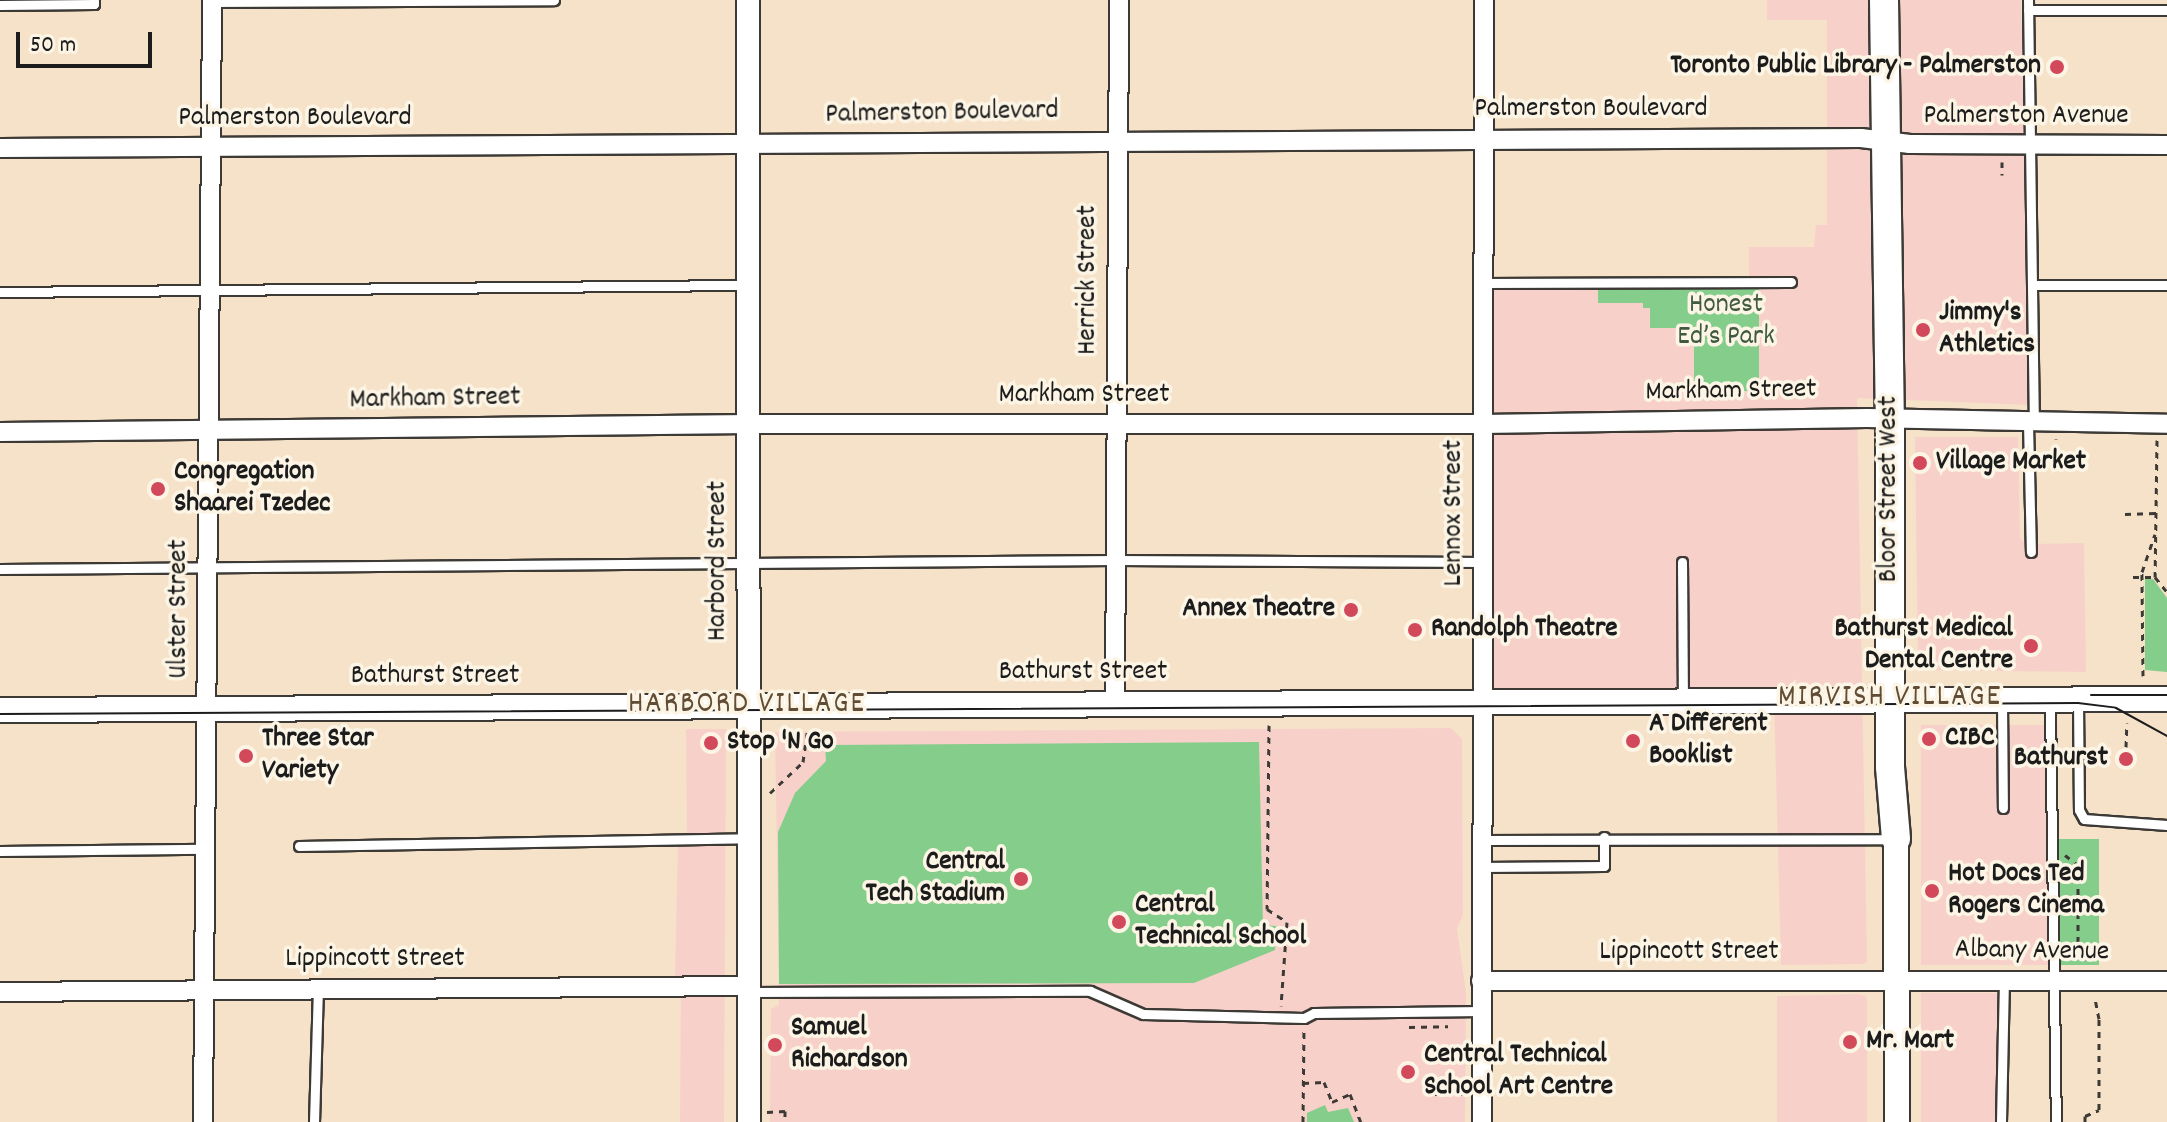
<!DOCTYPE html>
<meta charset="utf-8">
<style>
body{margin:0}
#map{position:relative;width:2167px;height:1122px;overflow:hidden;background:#f6e2c9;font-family:Dekko,sans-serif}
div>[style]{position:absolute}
.built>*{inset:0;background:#f7d1c9;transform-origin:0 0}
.green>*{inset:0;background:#84cd8a;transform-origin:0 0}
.path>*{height:3px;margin-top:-1.5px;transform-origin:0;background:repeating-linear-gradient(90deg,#3d3a36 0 6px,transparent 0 12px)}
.roads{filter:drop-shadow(2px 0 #3d3a36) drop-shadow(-2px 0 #3d3a36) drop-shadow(0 2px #3d3a36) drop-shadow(0 -2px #3d3a36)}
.service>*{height:9px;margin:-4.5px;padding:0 4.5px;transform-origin:4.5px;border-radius:4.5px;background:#fff}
.minor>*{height:18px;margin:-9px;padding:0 9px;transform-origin:9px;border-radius:9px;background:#fff}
.tertiary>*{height:22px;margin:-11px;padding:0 11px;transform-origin:11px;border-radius:11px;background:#fff}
.secondary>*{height:24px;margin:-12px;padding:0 12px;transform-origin:12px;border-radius:12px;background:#fff}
.primary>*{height:28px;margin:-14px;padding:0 14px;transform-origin:14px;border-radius:14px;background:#fff}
.tram>*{height:2px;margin:-1px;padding:0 1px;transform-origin:1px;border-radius:1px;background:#1c1c1c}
.dots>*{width:22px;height:22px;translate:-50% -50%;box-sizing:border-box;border:4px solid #fcf5e5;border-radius:50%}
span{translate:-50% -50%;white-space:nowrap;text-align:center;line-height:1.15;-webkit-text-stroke:7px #fcf5e5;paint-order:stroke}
.poi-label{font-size:28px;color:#1c1c1c;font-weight:700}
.right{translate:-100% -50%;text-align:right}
.left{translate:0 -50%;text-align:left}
.street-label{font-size:28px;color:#1c1c1c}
.park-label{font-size:28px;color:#405a42}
.neighbourhood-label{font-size:30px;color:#614d35;letter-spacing:2px}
.scale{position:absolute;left:16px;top:32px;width:136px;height:36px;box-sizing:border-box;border:4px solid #1c1c1c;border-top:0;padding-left:10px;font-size:24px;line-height:28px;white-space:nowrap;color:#1c1c1c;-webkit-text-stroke:6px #fcf5e5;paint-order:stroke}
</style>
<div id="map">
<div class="built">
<div style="clip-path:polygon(1767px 0,2021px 0,2030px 405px,1857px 398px,1867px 962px,1863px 964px,1781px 965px,1774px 699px,1482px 700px,1483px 283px,1749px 282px,1749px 247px,1814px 247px,1816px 225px,1827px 225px,1827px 20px,1767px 20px)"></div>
<div style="clip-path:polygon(1915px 437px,2018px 437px,2020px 538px,2026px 544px,2084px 543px,2086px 672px,1918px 670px)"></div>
<div style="left:2058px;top:725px;width:240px;height:137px;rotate:90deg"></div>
<div style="clip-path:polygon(1451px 728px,1462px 739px,1463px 915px,1457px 929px,1466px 992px,1465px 1122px,770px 1122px,771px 1009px,779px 1005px,779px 984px,775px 732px)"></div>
<div style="clip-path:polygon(686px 729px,726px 729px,724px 1122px,680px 1122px,681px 979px,675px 978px,678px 842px,687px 842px)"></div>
<div style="left:1921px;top:993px;width:85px;height:129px"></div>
<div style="clip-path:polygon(1858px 994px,1866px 996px,1867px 1002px,1867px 1122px,1777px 1122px,1777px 996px)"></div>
</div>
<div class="green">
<div style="clip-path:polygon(1598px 288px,1759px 288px,1759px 391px,1694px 391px,1694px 328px,1650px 328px,1650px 308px,1643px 308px,1643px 303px,1598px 303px)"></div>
<div style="clip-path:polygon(2145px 579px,2153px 579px,2167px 598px,2167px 672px,2145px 670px)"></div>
<div style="clip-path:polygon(1259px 742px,1263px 925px,1276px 926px,1275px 950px,1194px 983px,779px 984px,778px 832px,795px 793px,826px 761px,825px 745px)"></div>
<div style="left:2059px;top:839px;width:40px;height:126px"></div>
<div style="clip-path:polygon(1325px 1105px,1328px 1112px,1348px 1108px,1354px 1122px,1307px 1122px,1307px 1113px)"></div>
</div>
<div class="path">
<div style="left:2002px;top:162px;width:13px;rotate:90deg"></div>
<div style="left:2157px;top:440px;width:137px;rotate:90.8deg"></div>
<div style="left:2155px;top:577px;width:19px;rotate:51deg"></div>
<div style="left:2056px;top:463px;width:24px;rotate:-90deg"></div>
<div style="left:2125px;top:514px;width:31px;rotate:-2deg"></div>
<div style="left:2133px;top:577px;width:22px"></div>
<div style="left:2143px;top:676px;width:104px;rotate:-90.6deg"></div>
<div style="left:2142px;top:572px;width:40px;rotate:-71.1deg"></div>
<div style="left:1269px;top:725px;width:184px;rotate:90.6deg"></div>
<div style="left:1267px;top:909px;width:24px;rotate:33deg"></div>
<div style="left:1287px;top:922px;width:84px;rotate:94.1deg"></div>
<div style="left:2126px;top:747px;width:24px;rotate:-88deg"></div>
<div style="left:770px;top:793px;width:45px;rotate:-43.2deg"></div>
<div style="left:803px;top:762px;width:34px;rotate:-82deg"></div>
<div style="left:2065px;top:855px;width:16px;rotate:38deg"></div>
<div style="left:2078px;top:865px;width:80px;rotate:90deg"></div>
<div style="left:2078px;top:945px;width:22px;rotate:58deg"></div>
<div style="left:1409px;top:1027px;width:39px;rotate:-1deg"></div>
<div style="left:1303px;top:1083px;width:21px;rotate:-3deg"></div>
<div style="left:1324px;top:1082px;width:22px;rotate:68deg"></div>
<div style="left:1332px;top:1102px;width:20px;rotate:-24deg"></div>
<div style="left:1350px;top:1094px;width:30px;rotate:69deg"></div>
<div style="left:1435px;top:1094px;width:29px"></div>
<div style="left:767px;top:1112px;width:18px;rotate:-3deg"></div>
<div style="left:785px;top:1111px;width:11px;rotate:90deg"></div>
<div style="left:1303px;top:1122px;width:92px;rotate:-89.4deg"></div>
<div style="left:2085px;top:1122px;width:6px;rotate:-90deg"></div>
<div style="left:2085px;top:1116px;width:15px;rotate:-23deg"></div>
<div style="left:2099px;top:1110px;width:91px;rotate:-90deg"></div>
<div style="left:2099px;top:1019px;width:20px;rotate:-101deg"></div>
</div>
<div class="roads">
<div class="service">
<div style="left:2028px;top:0;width:423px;rotate:89.2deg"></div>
<div style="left:212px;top:2px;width:342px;rotate:-0.3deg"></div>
<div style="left:0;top:5px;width:94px;rotate:-0.6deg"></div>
<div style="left:94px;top:4px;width:4px;rotate:-90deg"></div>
<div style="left:2028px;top:10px;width:139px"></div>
<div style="left:1483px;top:283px;width:308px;rotate:-0.2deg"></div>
<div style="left:2032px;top:285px;width:135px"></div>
<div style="left:0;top:292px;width:748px;rotate:-0.54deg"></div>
<div style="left:2028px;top:423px;width:129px;rotate:88.7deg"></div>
<div style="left:1682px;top:562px;width:137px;rotate:89.6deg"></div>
<div style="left:0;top:569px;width:1116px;rotate:-0.46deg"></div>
<div style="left:1116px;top:560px;width:367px;rotate:0.3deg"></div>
<div style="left:2078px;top:700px;width:110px;rotate:89.5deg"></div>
<div style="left:2079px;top:810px;width:10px;rotate:61deg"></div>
<div style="left:2084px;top:819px;width:83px;rotate:4.1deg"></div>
<div style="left:2002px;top:702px;width:106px;rotate:89.5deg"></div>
<div style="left:2050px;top:702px;width:420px;rotate:89.2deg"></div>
<div style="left:1482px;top:840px;width:412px;rotate:-0.1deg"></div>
<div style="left:299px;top:846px;width:450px;rotate:-1deg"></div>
<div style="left:0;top:851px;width:207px;rotate:-0.6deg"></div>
<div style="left:1481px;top:867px;width:123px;rotate:-0.5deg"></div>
<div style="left:1604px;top:866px;width:29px;rotate:-90deg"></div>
<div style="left:749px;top:992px;width:341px;rotate:-0.2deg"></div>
<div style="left:1090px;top:991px;width:58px;rotate:23.5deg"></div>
<div style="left:1143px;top:1014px;width:161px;rotate:1.4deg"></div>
<div style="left:1304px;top:1018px;width:11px;rotate:-27deg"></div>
<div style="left:1314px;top:1013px;width:169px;rotate:-0.7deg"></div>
<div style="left:314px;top:1122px;width:133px;rotate:-88.3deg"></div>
<div style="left:2001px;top:1122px;width:142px;rotate:-88.8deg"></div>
</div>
<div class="minor">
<div style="left:0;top:148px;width:1861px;rotate:-0.31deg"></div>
<div style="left:1861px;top:138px;width:49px;rotate:7deg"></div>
<div style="left:1910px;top:144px;width:257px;rotate:0.2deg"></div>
<div style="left:0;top:432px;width:749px;rotate:-0.61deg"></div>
<div style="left:749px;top:424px;width:734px"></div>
<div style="left:1483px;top:424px;width:384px;rotate:-0.9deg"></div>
<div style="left:1867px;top:418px;width:300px;rotate:1.1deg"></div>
<div style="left:1115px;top:703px;width:703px;rotate:-89.67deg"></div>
<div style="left:1481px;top:981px;width:686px"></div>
<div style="left:0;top:992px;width:749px;rotate:-0.46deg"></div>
<div style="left:203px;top:1122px;width:1122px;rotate:-89.54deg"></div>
<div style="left:1482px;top:1122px;width:1122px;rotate:-89.9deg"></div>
</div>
<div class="tertiary">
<div style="left:748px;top:0;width:1122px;rotate:89.95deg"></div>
</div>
<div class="secondary">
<div style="left:0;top:710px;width:2167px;rotate:-0.29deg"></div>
<div style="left:1896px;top:839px;width:283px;rotate:89.8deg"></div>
</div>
<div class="primary">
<div style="left:1884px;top:0;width:418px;rotate:89.2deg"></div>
<div style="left:1890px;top:418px;width:349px;rotate:90deg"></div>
<div style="left:1890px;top:767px;width:72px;rotate:85.2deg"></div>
</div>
</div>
<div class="tram">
<div style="left:2091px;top:695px;width:76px"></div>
<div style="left:0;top:714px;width:2078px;rotate:-0.3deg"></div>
<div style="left:2078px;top:703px;width:38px;rotate:7deg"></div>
<div style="left:2116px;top:708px;width:58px;rotate:28.8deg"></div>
</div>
<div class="dots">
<div style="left:2057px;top:67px;background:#d1495b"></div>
<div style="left:1923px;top:330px;background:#d1495b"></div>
<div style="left:1920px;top:463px;background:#d1495b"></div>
<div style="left:158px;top:489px;background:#d1495b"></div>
<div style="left:1351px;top:610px;background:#d1495b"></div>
<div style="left:1415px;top:630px;background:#d1495b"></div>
<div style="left:2031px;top:646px;background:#d1495b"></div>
<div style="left:1929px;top:739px;background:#d1495b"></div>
<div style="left:1633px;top:741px;background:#d1495b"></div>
<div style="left:711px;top:743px;background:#d1495b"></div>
<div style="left:246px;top:756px;background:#d1495b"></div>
<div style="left:2126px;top:759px;background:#d1495b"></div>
<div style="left:1021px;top:879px;background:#d1495b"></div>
<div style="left:1932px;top:891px;background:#d1495b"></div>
<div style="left:1119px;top:922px;background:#d1495b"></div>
<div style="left:1850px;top:1042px;background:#d1495b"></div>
<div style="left:775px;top:1045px;background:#d1495b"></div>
<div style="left:1408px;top:1072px;background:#d1495b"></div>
</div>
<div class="poi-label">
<span class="right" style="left:2041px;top:67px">Toronto Public Library - Palmerston</span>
<span class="left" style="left:1939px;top:330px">Jimmy's<br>Athletics</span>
<span class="left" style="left:1936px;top:463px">Village Market</span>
<span class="left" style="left:174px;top:489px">Congregation<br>Shaarei Tzedec</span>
<span class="right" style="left:1335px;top:610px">Annex Theatre</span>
<span class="left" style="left:1431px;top:630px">Randolph Theatre</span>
<span class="right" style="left:2013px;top:646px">Bathurst Medical<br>Dental Centre</span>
<span class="left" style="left:1649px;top:741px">A Different<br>Booklist</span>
<span class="left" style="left:1945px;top:739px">CIBC</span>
<span class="left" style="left:262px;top:756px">Three Star<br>Variety</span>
<span class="left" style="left:727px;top:743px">Stop 'N Go</span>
<span class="right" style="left:2108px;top:759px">Bathurst</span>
<span class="right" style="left:1005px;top:879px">Central<br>Tech Stadium</span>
<span class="left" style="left:1948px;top:891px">Hot Docs Ted<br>Rogers Cinema</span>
<span class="left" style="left:1135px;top:922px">Central<br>Technical School</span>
<span class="left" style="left:791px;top:1045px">Samuel<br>Richardson</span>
<span class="left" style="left:1866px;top:1042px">Mr. Mart</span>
<span class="left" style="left:1424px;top:1072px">Central Technical<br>School Art Centre</span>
</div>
<div class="street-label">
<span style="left:1591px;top:110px">Palmerston Boulevard</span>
<span style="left:942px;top:114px;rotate:-1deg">Palmerston Boulevard</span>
<span style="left:2026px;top:117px">Palmerston Avenue</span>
<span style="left:295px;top:119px">Palmerston Boulevard</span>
<span style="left:1089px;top:280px;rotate:-90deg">Herrick Street</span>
<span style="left:1731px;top:392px;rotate:-1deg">Markham Street</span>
<span style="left:1084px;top:396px">Markham Street</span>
<span style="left:435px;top:400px;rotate:-1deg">Markham Street</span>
<span style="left:1890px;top:489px;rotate:-90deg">Bloor Street West</span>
<span style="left:1455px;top:513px;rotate:-90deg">Lennox Street</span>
<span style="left:719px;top:561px;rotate:-90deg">Harbord Street</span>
<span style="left:180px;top:609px;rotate:-90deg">Ulster Street</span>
<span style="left:1083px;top:673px">Bathurst Street</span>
<span style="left:435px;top:677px">Bathurst Street</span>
<span style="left:2032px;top:952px;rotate:1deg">Albany Avenue</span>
<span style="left:1689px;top:953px">Lippincott Street</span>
<span style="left:375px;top:960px">Lippincott Street</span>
</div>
<div class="park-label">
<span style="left:1726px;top:322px">Honest<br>Ed’s Park</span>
</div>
<div class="neighbourhood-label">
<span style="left:1890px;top:699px">MIRVISH VILLAGE</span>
<span style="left:747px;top:706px">HARBORD VILLAGE</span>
</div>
<div class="scale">50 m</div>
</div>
